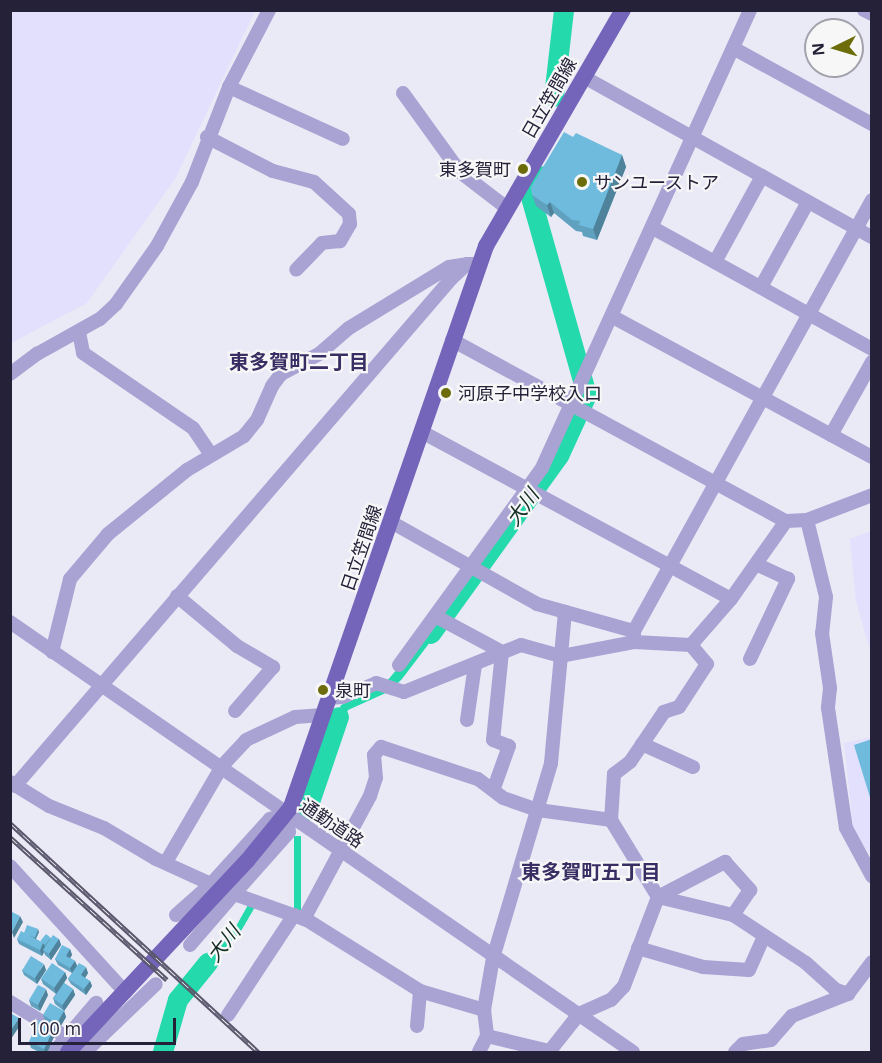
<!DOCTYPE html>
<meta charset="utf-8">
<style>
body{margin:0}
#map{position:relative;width:882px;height:1063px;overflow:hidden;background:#eae9f6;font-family:"Open Sans","Noto Sans JP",sans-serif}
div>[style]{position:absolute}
.built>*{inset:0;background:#e2e0fd}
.water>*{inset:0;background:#24d9ab;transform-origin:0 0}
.river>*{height:20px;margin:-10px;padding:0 10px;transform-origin:10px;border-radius:10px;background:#24d9ab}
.minor>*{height:14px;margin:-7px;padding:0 7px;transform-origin:7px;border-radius:7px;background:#a8a3d3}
.major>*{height:16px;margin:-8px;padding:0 8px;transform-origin:8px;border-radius:8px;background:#7465ba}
.rail>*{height:5px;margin-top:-2.5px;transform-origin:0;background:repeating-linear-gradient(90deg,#f7f7f7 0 9px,#5a576c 0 18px);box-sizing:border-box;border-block:2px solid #5a576c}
.wall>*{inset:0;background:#5fa1bf}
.shaded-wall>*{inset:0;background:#4e839b}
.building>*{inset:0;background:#6fbbde;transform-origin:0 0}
.dots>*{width:16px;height:16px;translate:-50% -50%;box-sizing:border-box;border:3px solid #f7f7f7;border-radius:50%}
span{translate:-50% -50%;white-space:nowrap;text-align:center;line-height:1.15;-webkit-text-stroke:4.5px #f7f7f7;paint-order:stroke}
.street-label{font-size:18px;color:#242139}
.poi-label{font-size:18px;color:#242139}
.right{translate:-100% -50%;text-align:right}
.left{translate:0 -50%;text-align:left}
.neighbourhood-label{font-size:20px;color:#382e63;font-weight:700}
.water-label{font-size:20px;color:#152f26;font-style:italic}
.frame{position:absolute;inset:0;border:12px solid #242139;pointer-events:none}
.north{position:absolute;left:804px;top:18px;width:60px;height:60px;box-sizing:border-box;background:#f7f7f7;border:2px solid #a3a1ab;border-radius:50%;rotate:265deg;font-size:16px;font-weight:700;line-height:24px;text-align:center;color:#242139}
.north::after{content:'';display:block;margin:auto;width:21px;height:27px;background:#6c6c0b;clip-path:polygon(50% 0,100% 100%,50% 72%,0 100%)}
.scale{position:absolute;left:18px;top:1018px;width:158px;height:27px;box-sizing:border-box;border:3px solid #242139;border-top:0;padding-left:8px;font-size:18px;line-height:21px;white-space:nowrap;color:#242139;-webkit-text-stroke:4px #f7f7f7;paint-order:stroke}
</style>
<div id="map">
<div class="built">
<div style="clip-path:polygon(11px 10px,255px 11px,175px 179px,87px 303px,11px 343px)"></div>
<div style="clip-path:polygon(871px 531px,872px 531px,871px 654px,856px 601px,850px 539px)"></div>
<div style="clip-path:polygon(871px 737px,871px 855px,854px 834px,844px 743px)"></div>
</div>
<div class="water">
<div style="clip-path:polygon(437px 622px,443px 625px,402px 679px,396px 685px,387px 681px)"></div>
<div style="clip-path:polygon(379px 689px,388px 692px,348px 710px,335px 742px,328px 740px,341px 705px)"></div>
<div style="clip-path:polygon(326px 745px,333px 748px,311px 812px,305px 809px)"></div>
<div style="left:294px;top:836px;width:7px;height:74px"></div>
<div style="clip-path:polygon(248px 905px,255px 907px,241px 931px,205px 969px,195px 988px,190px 983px,201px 966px,235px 928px)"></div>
<div style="clip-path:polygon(178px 995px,184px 1001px,165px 1052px,158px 1052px)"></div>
</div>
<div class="river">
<div style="left:554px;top:97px;width:88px;rotate:-83.4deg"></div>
<div style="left:431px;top:634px;width:219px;rotate:-54.3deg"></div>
<div style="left:559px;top:456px;width:67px;rotate:-65.3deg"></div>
<div style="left:587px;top:395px;width:203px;rotate:-105.8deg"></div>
<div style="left:532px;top:200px;width:27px;rotate:-62deg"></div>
<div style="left:307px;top:811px;width:99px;rotate:-71.2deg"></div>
<div style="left:163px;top:1052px;width:54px;rotate:-73.9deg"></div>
<div style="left:178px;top:1000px;width:48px;rotate:-51deg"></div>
</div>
<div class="minor">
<div style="left:864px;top:10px;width:9px;rotate:27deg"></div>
<div style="left:733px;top:48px;width:158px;rotate:28.7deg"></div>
<div style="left:584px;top:77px;width:329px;rotate:29.1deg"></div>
<div style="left:229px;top:87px;width:125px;rotate:24.5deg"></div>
<div style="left:403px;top:93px;width:97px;rotate:54.2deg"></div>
<div style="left:460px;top:172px;width:59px;rotate:37.5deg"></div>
<div style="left:207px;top:137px;width:74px;rotate:27.3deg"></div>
<div style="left:273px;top:171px;width:42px;rotate:15deg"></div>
<div style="left:314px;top:182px;width:47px;rotate:42.4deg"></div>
<div style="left:349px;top:214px;width:10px;rotate:84deg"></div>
<div style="left:350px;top:224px;width:20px;rotate:120deg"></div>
<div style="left:340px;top:241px;width:18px;rotate:174deg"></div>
<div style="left:322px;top:243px;width:37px;rotate:134deg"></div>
<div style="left:653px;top:228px;width:250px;rotate:28.9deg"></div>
<div style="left:715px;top:262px;width:98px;rotate:-61.3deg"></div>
<div style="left:761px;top:287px;width:97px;rotate:-61.1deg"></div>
<div style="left:613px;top:317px;width:294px;rotate:28.4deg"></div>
<div style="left:79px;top:332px;width:21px;rotate:79deg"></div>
<div style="left:83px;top:353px;width:133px;rotate:34.3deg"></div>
<div style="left:193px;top:428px;width:32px;rotate:56deg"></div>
<div style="left:452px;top:340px;width:380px;rotate:28.5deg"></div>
<div style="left:786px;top:521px;width:21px;rotate:-3deg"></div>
<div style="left:807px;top:520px;width:70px;rotate:-21deg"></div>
<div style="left:10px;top:374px;width:34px;rotate:-37deg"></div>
<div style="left:37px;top:354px;width:72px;rotate:-29.1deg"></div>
<div style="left:100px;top:319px;width:22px;rotate:-43deg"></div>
<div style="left:116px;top:304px;width:71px;rotate:-54.7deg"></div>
<div style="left:157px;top:246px;width:73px;rotate:-61.3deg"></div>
<div style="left:192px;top:182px;width:102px;rotate:-68.7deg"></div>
<div style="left:229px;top:87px;width:87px;rotate:-62.5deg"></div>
<div style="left:422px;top:432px;width:351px;rotate:28.4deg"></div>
<div style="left:831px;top:435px;width:84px;rotate:-60.7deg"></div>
<div style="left:807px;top:520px;width:79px;rotate:76.1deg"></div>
<div style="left:826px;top:597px;width:36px;rotate:96deg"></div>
<div style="left:822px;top:633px;width:56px;rotate:81.7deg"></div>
<div style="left:830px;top:688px;width:20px;rotate:96deg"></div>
<div style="left:828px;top:708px;width:121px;rotate:81.5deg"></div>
<div style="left:846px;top:828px;width:55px;rotate:61.6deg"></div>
<div style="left:391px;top:522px;width:167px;rotate:29.3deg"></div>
<div style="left:537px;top:604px;width:101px;rotate:15.6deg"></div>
<div style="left:177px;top:596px;width:78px;rotate:39.8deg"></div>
<div style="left:237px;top:646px;width:42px;rotate:30.3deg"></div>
<div style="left:273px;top:667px;width:58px;rotate:130.8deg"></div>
<div style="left:435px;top:616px;width:76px;rotate:28.2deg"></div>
<div style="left:502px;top:652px;width:88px;rotate:95.8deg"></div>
<div style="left:493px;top:740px;width:17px;rotate:21deg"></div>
<div style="left:509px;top:746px;width:45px;rotate:109.7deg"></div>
<div style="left:10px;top:622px;width:757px;rotate:34.61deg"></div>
<div style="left:634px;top:642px;width:11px;rotate:-90deg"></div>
<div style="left:634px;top:631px;width:492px;rotate:-61.1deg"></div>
<div style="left:691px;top:645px;width:61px;rotate:-49deg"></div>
<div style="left:731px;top:599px;width:95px;rotate:-54.8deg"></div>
<div style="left:52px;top:652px;width:75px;rotate:-76.1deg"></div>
<div style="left:70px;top:579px;width:59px;rotate:-49.8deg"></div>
<div style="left:108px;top:534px;width:102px;rotate:-39deg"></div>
<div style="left:187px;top:470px;width:66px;rotate:-30.8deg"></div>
<div style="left:244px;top:436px;width:21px;rotate:-51deg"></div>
<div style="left:257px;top:420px;width:37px;rotate:-66deg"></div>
<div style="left:272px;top:386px;width:15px;rotate:-53deg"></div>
<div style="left:281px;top:374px;width:43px;rotate:-27.8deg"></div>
<div style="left:319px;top:354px;width:40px;rotate:-41deg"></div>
<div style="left:349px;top:328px;width:117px;rotate:-31.4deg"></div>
<div style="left:449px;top:267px;width:18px;rotate:-9deg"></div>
<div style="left:750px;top:659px;width:89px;rotate:-64.6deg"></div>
<div style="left:788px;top:579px;width:35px;rotate:-155deg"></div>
<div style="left:399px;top:665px;width:243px;rotate:-54deg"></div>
<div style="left:542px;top:468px;width:503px;rotate:-65.57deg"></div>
<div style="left:329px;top:698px;width:13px;rotate:-4deg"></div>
<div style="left:342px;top:697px;width:37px;rotate:-22deg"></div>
<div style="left:376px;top:683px;width:29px;rotate:18deg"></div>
<div style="left:404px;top:692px;width:126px;rotate:-21.9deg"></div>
<div style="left:521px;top:645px;width:41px;rotate:15.4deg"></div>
<div style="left:561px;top:656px;width:74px;rotate:-10.9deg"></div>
<div style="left:634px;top:642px;width:57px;rotate:3deg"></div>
<div style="left:691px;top:645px;width:25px;rotate:50deg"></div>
<div style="left:707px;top:664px;width:51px;rotate:123.1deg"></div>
<div style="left:679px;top:707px;width:16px;rotate:162deg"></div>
<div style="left:664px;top:712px;width:60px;rotate:124.2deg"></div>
<div style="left:630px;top:762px;width:20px;rotate:143deg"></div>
<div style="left:614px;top:774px;width:46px;rotate:93.7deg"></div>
<div style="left:611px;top:820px;width:90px;rotate:58.6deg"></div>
<div style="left:658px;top:897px;width:77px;rotate:13.5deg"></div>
<div style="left:733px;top:915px;width:87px;rotate:33.3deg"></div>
<div style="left:806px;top:963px;width:40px;rotate:42deg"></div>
<div style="left:836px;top:990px;width:13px;rotate:18deg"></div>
<div style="left:467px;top:720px;width:56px;rotate:-81.7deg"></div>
<div style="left:642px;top:744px;width:56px;rotate:24.3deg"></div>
<div style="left:10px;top:782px;width:46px;rotate:31.6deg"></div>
<div style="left:49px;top:806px;width:59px;rotate:21.8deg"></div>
<div style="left:104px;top:828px;width:61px;rotate:30.8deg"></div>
<div style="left:156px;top:859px;width:60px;rotate:24.4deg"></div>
<div style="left:211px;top:884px;width:88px;rotate:-47.8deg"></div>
<div style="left:270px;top:819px;width:18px;rotate:-16deg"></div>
<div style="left:15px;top:786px;width:669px;rotate:-49.31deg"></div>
<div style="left:451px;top:279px;width:22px;rotate:-43deg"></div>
<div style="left:467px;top:264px;width:12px"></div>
<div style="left:287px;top:814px;width:18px;rotate:84deg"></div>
<div style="left:289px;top:832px;width:83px;rotate:131.6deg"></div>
<div style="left:234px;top:894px;width:77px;rotate:19.6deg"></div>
<div style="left:307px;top:920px;width:133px;rotate:32.1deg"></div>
<div style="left:166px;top:862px;width:111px;rotate:-59.7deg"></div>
<div style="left:222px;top:766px;width:35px;rotate:-47deg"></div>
<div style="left:246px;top:740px;width:54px;rotate:-25.1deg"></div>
<div style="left:295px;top:717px;width:28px;rotate:-4deg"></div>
<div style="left:10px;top:866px;width:171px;rotate:47.6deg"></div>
<div style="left:176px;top:915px;width:47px;rotate:-41.5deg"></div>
<div style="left:304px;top:919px;width:140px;rotate:-61.8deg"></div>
<div style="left:370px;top:796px;width:19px;rotate:-72deg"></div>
<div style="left:376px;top:778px;width:23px;rotate:-95deg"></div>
<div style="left:374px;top:755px;width:11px;rotate:-49deg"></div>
<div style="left:381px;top:747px;width:102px;rotate:18.3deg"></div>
<div style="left:478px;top:779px;width:31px;rotate:37deg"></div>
<div style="left:503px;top:798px;width:37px;rotate:19deg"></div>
<div style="left:538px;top:810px;width:74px;rotate:7.8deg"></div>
<div style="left:190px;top:945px;width:67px;rotate:-49.2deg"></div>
<div style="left:638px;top:948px;width:68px;rotate:16.3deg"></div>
<div style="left:703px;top:967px;width:46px;rotate:3.7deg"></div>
<div style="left:749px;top:970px;width:35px;rotate:-66deg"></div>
<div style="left:10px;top:1002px;width:68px;rotate:31.8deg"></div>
<div style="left:484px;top:1010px;width:53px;rotate:-80.2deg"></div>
<div style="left:493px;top:958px;width:203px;rotate:-73.4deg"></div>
<div style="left:551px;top:763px;width:152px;rotate:-84.7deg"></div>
<div style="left:228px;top:1015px;width:120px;rotate:-56.6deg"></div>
<div style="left:417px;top:1026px;width:35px;rotate:-85deg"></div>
<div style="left:420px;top:991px;width:67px;rotate:16.5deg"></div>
<div style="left:484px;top:1010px;width:26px;rotate:83deg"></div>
<div style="left:487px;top:1036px;width:18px;rotate:117deg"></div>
<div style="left:487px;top:1036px;width:64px;rotate:13.6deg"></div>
<div style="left:54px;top:1052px;width:65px;rotate:-49.4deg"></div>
<div style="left:85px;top:1052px;width:98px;rotate:-43.8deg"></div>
<div style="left:549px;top:1052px;width:48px;rotate:-51.7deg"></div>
<div style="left:579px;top:1014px;width:35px;rotate:-24deg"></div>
<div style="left:611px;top:1000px;width:19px;rotate:-47deg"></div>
<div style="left:624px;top:986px;width:95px;rotate:-69.1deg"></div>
<div style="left:658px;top:897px;width:76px;rotate:-27.6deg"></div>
<div style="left:725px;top:862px;width:38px;rotate:48deg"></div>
<div style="left:750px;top:890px;width:30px;rotate:124deg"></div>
<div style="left:735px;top:1052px;width:11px;rotate:-45deg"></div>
<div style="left:743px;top:1044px;width:28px;rotate:-8deg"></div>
<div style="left:771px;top:1040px;width:32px;rotate:-49deg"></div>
<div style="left:792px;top:1016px;width:60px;rotate:-21.4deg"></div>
<div style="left:848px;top:994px;width:40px;rotate:-53deg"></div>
</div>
<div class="major">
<div style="left:68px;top:1052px;width:262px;rotate:-46.9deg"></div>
<div style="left:247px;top:861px;width:70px;rotate:-50.8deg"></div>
<div style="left:291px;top:807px;width:594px;rotate:-70.83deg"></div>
<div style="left:486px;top:246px;width:273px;rotate:-59.9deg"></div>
</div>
<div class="rail">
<div style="left:10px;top:823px;width:338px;rotate:42.7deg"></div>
<div style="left:10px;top:837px;width:212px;rotate:42.3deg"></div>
</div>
<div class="wall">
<div style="clip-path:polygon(573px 137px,622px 155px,626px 167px,597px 240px,583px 236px,582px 232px,576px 231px,554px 213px,551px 217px,536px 206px,532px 195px)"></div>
<div style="clip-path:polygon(39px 932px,36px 939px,41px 942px,51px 938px,59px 939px,61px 945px,51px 960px,45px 955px,44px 952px,42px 956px,19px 944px,17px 939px)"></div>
<div style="clip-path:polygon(70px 949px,72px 955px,70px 958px,75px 961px,77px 966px,88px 973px,85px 978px,90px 981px,92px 986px,86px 995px,71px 984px,68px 979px,72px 973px,58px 965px,55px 959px)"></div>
<div style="clip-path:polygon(22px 970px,46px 970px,37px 984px,24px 975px)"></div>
<div style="clip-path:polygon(65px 972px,67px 978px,64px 983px,73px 989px,75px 995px,64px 1011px,55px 1004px,53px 998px,56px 994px,43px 984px,41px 979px)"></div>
<div style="clip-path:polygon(48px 995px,40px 1011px,31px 1006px,29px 1000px)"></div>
<div style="clip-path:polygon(64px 1011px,66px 1017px,59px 1029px,45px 1020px,43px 1015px)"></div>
<div style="clip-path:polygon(56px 1032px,47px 1053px,41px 1053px,31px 1048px,29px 1042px)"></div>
</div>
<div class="shaded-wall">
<div style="clip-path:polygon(622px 155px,626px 167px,597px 240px,593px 229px)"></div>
<div style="clip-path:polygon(550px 202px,554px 213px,551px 217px,547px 205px)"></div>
<div style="clip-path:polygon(20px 916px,23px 922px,14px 938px,12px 932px)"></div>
<div style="clip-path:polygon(38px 929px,39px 932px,35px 940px,34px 937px)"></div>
<div style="clip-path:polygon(59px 939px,61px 945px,51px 960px,49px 954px)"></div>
<div style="clip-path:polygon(43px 943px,46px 949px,43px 950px,44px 952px,42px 956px,40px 950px)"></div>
<div style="clip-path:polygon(70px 949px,72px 955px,68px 961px,66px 956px)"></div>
<div style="clip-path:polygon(75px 961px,77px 966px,72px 973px,70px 968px)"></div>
<div style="clip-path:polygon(44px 964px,46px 970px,37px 984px,35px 978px)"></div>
<div style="clip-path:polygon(86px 967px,88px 973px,83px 981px,81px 975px)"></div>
<div style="clip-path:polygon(65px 972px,67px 978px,56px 994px,54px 988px)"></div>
<div style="clip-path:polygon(90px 981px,92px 986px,86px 995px,84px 989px)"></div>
<div style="clip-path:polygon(46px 989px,48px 995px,40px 1011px,38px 1005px)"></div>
<div style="clip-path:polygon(73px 989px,75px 995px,64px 1011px,62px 1005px)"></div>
<div style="clip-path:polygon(64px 1011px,66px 1017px,59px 1029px,57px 1023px)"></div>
<div style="clip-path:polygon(19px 1018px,21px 1024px,11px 1039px,10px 1031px)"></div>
<div style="clip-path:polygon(54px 1027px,56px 1032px,47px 1053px,45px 1053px,44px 1049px)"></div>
</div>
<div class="building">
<div style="clip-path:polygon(564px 132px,573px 137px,576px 133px,622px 155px,593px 229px,579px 225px,580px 221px,572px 220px,550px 202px,547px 205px,532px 195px,531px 187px)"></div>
<div style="clip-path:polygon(872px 739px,872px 804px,854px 745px)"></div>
<div style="clip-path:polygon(10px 911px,20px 916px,12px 932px,10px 931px)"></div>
<div style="left:27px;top:925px;width:12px;height:9px;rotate:20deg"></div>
<div style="clip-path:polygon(21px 931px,43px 943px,40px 950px,17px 939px)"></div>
<div style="left:46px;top:934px;width:6px;height:9px;rotate:39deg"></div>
<div style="left:53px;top:935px;width:7px;height:18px;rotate:34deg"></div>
<div style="clip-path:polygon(62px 945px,70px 949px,66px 956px,75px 961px,70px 968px,55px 959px)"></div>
<div style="left:31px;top:956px;width:15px;height:17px;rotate:32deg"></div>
<div style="left:52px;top:963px;width:16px;height:19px;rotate:35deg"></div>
<div style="clip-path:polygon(79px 963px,86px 967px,81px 975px,90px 981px,84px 989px,68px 979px)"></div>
<div style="left:64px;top:983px;width:11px;height:19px;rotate:34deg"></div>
<div style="clip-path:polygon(38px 985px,46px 989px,38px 1005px,29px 1000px)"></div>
<div style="left:50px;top:1003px;width:16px;height:14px;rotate:30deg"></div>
<div style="clip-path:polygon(10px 1013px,19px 1018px,10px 1031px)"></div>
<div style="left:39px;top:1020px;width:17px;height:24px;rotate:25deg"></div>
</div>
<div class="dots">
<div style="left:523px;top:169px;background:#6c6c0b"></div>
<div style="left:582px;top:182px;background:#6c6c0b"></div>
<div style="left:446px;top:393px;background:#6c6c0b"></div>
<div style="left:323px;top:690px;background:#6c6c0b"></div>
</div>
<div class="street-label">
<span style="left:549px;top:98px;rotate:-60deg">日立笠間線</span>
<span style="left:361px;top:548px;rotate:-71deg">日立笠間線</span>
<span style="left:332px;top:823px;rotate:34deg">通勤道路</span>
</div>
<div class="poi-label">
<span class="right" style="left:511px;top:169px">東多賀町</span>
<span class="left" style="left:594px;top:182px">サンユーストア</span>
<span class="left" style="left:458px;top:393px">河原子中学校入口</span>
<span class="left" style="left:335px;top:690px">泉町</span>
</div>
<div class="neighbourhood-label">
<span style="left:299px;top:361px">東多賀町二丁目</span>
<span style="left:591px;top:871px">東多賀町五丁目</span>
</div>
<div class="water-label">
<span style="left:522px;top:507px;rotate:-54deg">大川</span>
<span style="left:223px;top:943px;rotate:-52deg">大川</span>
</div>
<div class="frame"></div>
<div class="north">N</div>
<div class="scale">100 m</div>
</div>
